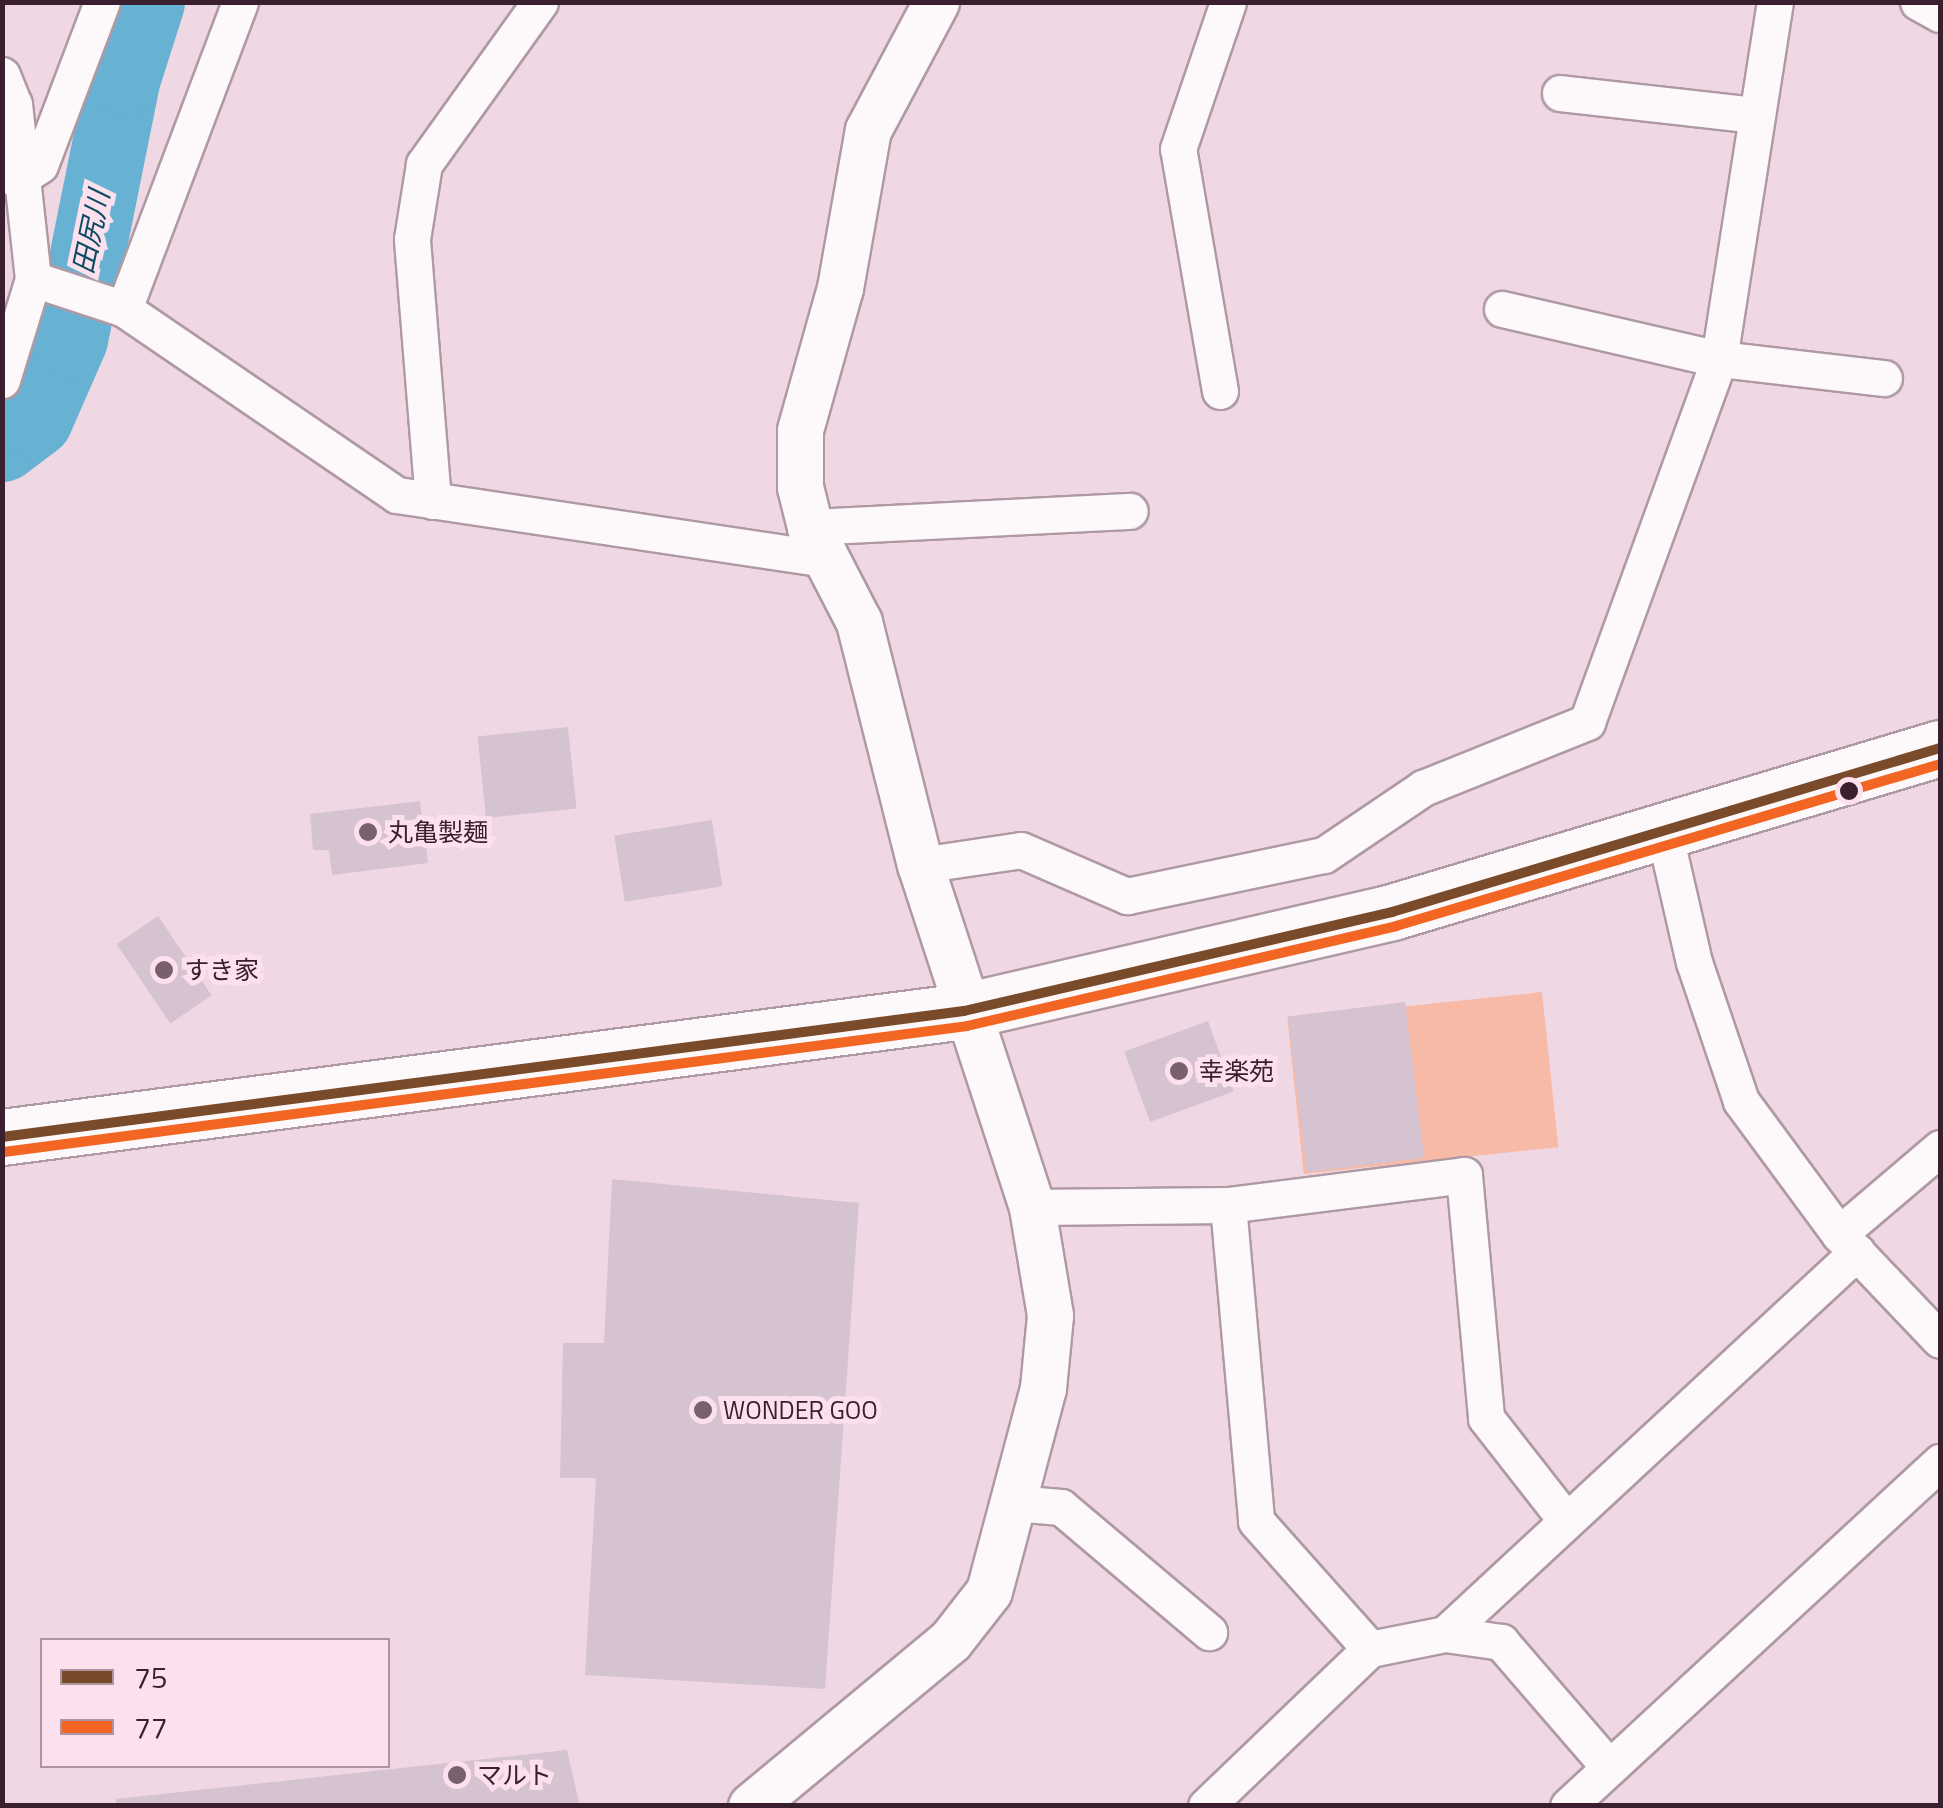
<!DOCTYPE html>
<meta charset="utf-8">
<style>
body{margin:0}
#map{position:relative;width:1943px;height:1808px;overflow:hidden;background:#efd8e3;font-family:"Titillium Web","Noto Sans JP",sans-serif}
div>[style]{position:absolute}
.green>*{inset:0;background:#f6baa6;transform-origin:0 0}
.river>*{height:75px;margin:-37.5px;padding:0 37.5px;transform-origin:37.5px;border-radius:37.5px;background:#67b2d3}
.building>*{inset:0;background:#d6c3d1;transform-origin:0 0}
.roads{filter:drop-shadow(2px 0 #af99a4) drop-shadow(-2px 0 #af99a4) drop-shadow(0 2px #af99a4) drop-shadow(0 -2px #af99a4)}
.minor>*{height:35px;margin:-17.5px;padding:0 17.5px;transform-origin:17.5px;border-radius:17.5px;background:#fdf9fb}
.tertiary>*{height:45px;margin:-22.5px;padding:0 22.5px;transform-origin:22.5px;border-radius:22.5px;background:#fdf9fb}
.trunk>*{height:55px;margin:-27.5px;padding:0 27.5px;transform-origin:27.5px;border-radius:27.5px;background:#fdf9fb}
.bus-1>*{height:10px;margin:-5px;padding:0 5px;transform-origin:5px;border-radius:5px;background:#7a4b2a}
.bus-2>*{height:10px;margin:-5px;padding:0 5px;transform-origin:5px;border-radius:5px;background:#f26522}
.dots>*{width:28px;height:28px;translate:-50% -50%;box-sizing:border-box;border:5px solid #fde0ee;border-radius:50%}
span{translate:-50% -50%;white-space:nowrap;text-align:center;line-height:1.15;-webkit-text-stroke:10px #fde0ee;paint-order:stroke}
.poi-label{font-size:25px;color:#3a202e}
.left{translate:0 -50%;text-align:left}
.water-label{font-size:28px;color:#0c4c62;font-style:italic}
.frame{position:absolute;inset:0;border:5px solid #3a202e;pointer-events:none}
.legend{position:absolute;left:40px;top:1638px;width:350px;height:130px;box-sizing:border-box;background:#fde0ee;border:2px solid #af93a1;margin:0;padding:12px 18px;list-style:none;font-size:30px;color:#3a202e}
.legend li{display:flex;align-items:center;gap:20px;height:50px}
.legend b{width:50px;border:2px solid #af93a1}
</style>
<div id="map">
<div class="green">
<div style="left:1542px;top:992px;width:156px;height:256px;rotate:84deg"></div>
</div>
<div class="river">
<div style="left:2px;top:444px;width:41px;rotate:-37.1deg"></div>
<div style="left:35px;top:419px;width:87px;rotate:-66.4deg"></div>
<div style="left:70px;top:339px;width:267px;rotate:-78.6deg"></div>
<div style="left:123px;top:77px;width:79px;rotate:-72.3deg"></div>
</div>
<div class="building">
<div style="left:568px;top:727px;width:82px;height:91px;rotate:84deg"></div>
<div style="clip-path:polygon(420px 801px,428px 863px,332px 875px,329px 850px,313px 850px,310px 814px)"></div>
<div style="left:712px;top:820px;width:67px;height:99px;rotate:81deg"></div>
<div style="left:158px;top:916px;width:96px;height:50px;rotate:56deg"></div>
<div style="left:1405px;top:1002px;width:157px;height:118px;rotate:83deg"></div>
<div style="left:1208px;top:1021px;width:75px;height:89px;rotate:70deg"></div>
<div style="clip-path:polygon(612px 1179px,859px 1203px,825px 1689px,585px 1675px,596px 1478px,560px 1478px,563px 1343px,604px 1343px)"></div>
<div style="clip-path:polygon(567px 1750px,580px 1806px,117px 1806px,116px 1799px)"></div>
</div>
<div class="roads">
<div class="minor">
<div style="left:1918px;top:2px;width:25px;rotate:29deg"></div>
<div style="left:2px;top:75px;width:31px;rotate:68deg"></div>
<div style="left:14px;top:104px;width:176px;rotate:83.8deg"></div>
<div style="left:33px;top:279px;width:106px;rotate:107.1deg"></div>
<div style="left:1560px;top:93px;width:198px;rotate:6.4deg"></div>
<div style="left:17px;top:180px;width:27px;rotate:-33deg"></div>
<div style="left:40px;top:165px;width:174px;rotate:-69.2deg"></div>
<div style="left:33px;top:279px;width:96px;rotate:18.2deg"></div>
<div style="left:124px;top:309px;width:330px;rotate:34.3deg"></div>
<div style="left:397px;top:495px;width:434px;rotate:8.5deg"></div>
<div style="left:124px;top:309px;width:328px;rotate:-69.3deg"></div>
<div style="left:1502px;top:309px;width:223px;rotate:13deg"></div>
<div style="left:1719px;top:359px;width:166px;rotate:6.6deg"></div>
<div style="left:1220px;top:391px;width:246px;rotate:-99.8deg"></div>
<div style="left:1178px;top:149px;width:155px;rotate:-71.2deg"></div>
<div style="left:433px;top:501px;width:263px;rotate:-94.6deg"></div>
<div style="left:412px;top:239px;width:76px;rotate:-80.9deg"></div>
<div style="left:424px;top:164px;width:199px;rotate:-54.4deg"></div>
<div style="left:810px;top:527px;width:320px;rotate:-2.9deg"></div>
<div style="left:1663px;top:827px;width:139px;rotate:77.1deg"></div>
<div style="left:1694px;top:962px;width:147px;rotate:71.3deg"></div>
<div style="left:1741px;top:1101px;width:165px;rotate:53.6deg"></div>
<div style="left:1839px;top:1234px;width:146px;rotate:46.4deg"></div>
<div style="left:920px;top:865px;width:102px;rotate:-8.4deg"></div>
<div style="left:1021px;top:850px;width:116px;rotate:23.5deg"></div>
<div style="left:1127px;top:896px;width:201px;rotate:-11.8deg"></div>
<div style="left:1324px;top:855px;width:120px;rotate:-34.1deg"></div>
<div style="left:1423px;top:788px;width:177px;rotate:-21.9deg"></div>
<div style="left:1587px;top:722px;width:386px;rotate:-70deg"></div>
<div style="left:1719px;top:359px;width:361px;rotate:-81.1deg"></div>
<div style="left:1228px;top:1205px;width:317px;rotate:84.9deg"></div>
<div style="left:1256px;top:1521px;width:171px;rotate:48.3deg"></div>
<div style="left:1370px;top:1649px;width:76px;rotate:-11.3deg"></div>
<div style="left:1445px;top:1634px;width:57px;rotate:8.1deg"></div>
<div style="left:1501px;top:1642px;width:165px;rotate:49.2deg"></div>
<div style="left:1032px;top:1207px;width:196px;rotate:-0.6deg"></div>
<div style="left:1228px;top:1205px;width:238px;rotate:-7.2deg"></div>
<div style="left:1464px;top:1175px;width:244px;rotate:84.8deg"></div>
<div style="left:1486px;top:1418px;width:127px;rotate:52deg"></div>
<div style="left:1839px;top:1234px;width:133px;rotate:-40.4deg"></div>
<div style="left:1013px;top:1503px;width:48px;rotate:4.8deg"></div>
<div style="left:1061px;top:1507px;width:194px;rotate:40.2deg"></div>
<div style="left:1445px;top:1634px;width:562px;rotate:-42.84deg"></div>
<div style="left:1206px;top:1806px;width:227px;rotate:-43.8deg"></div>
<div style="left:1568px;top:1806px;width:507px;rotate:-42.76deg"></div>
</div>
<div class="tertiary">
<div style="left:751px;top:1806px;width:259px;rotate:-39.7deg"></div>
<div style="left:950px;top:1641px;width:63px;rotate:-52deg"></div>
<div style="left:989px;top:1591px;width:210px;rotate:-75.1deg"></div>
<div style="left:1043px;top:1388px;width:73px;rotate:-84.5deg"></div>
<div style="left:1050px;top:1315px;width:109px;rotate:-99.5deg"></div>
<div style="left:1032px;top:1207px;width:360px;rotate:-108.1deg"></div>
<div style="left:920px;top:865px;width:251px;rotate:-104.1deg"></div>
<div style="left:859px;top:622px;width:107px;rotate:-117.3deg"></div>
<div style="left:810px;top:527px;width:41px;rotate:-104deg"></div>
<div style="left:800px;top:487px;width:57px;rotate:-90deg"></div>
<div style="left:800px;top:430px;width:148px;rotate:-74.3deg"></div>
<div style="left:840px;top:288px;width:160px;rotate:-80deg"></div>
<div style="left:868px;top:130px;width:145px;rotate:-62deg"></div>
</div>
<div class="trunk">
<div style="left:2px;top:1137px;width:970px;rotate:-7.46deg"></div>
<div style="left:964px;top:1011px;width:439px;rotate:-13deg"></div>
<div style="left:1392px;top:912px;width:572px;rotate:-16.66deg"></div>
</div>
</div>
<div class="bus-1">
<div style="left:2px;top:1137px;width:970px;rotate:-7.46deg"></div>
<div style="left:964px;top:1011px;width:439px;rotate:-13deg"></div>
<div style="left:1392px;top:912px;width:572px;rotate:-16.66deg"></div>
</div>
<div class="bus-2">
<div style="left:4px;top:1152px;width:971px;rotate:-7.45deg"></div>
<div style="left:967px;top:1026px;width:441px;rotate:-13.1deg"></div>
<div style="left:1396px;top:926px;width:568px;rotate:-16.58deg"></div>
</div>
<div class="dots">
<div style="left:1849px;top:791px;background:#3a202e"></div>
<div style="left:368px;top:832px;background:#79606d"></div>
<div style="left:164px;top:970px;background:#79606d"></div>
<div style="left:1179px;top:1071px;background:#79606d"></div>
<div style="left:703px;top:1410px;background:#79606d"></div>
<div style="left:457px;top:1775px;background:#79606d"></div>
</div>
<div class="poi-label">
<span class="left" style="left:388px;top:832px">丸亀製麺</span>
<span class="left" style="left:184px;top:970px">すき家</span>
<span class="left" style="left:1199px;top:1071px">幸楽苑</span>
<span class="left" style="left:723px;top:1410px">WONDER GOO</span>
<span class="left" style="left:477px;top:1775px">マルト</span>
</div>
<div class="water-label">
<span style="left:91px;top:232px;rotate:-78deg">田尻川</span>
</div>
<div class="frame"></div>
<ul class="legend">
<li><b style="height:12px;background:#7a4b2a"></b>75</li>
<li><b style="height:12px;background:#f26522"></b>77</li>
</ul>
</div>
